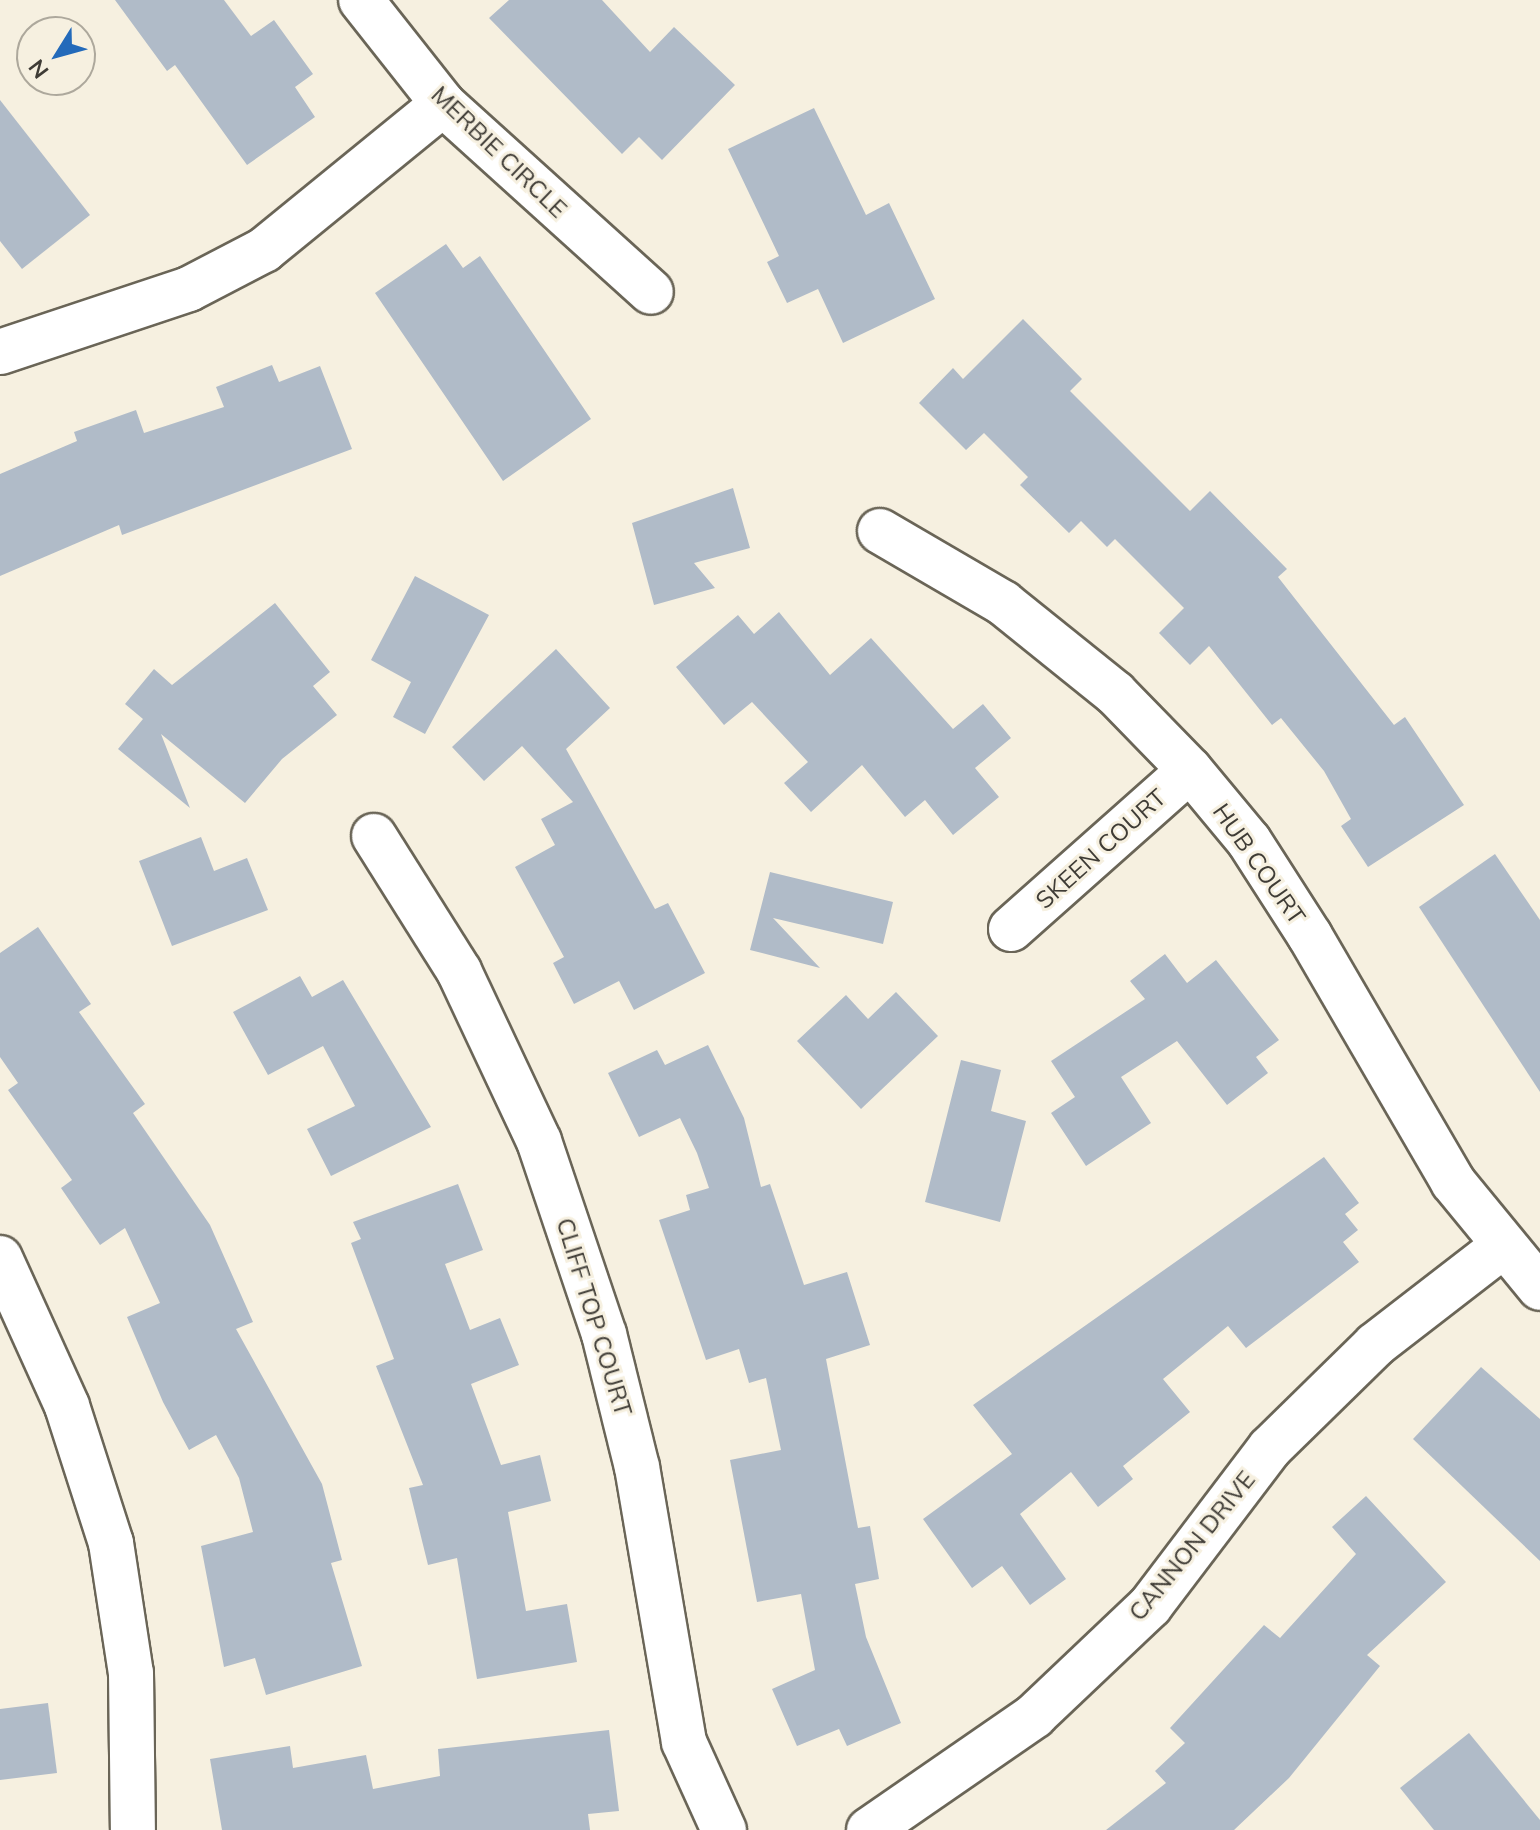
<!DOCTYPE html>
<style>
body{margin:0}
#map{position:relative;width:1540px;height:1830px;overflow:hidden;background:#f6f0e0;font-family:Mulish,sans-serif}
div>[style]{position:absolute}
.building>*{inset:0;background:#b0bbc8}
.roads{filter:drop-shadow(2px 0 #6a6557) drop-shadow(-2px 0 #6a6557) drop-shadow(0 2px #6a6557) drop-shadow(0 -2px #6a6557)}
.minor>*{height:44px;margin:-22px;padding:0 22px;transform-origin:22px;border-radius:22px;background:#fff}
span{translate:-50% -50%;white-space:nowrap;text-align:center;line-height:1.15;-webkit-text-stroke:6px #f6f0e0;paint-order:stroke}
.street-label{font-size:24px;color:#3f3c36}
.north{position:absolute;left:16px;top:16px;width:80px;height:80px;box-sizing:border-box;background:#f6f0e0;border:2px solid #ada89c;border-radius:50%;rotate:233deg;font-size:22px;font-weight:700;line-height:32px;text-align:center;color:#3f3c36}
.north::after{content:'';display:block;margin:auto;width:28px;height:36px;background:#236aba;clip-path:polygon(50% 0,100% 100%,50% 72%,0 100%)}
</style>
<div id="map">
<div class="building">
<div style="clip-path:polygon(115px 0,224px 0,251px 36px,274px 20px,313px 74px,295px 87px,315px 117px,247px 165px,175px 65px,167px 71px)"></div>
<div style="clip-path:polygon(509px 0,602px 0,650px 52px,674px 27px,735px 85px,662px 160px,639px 137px,622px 154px,489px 18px)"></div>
<div style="clip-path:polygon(0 100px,90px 215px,22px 269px,0 241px)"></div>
<div style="clip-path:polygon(814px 108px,866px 215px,889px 203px,935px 299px,843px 343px,818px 289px,787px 303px,767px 262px,779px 256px,728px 149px)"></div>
<div style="clip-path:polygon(446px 244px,463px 268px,480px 256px,591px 419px,503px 481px,375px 293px)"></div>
<div style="clip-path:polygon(1023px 319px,1082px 379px,1070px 391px,1190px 511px,1210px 491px,1287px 569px,1278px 577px,1394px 725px,1405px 717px,1464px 805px,1368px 867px,1341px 826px,1351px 819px,1324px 771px,1281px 718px,1272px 725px,1209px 646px,1190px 665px,1159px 633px,1184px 608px,1115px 539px,1107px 547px,1081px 521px,1069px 533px,1020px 485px,1028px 477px,984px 433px,966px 450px,919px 403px,953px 368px,963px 379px)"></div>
<div style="clip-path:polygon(272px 365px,279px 382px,320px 366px,352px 449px,122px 535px,119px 525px,0 576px,0 474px,77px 441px,74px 432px,136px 410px,144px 433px,224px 407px,216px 387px)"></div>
<div style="clip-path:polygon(733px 488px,750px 548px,694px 563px,715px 588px,654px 605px,632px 523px)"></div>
<div style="clip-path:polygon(415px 576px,489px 615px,425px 734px,393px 717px,411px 682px,371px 660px)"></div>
<div style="clip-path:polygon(275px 603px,330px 672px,313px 686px,337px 715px,282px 759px,245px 803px,161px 734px,190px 808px,118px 749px,143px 719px,125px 704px,154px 669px,172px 685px)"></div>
<div style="clip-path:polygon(779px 612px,830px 675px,871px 638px,953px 729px,983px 704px,1011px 738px,975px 768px,999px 797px,953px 835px,925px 800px,905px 817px,862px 765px,811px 812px,784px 783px,808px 762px,752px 702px,724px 725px,676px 667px,738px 615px,754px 634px)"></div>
<div style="clip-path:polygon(556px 649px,610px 708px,566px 749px,655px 909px,668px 903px,705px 973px,634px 1010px,619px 981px,574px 1004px,553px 963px,564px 957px,515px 867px,555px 845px,541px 819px,573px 802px,522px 746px,484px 781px,452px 747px)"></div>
<div style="clip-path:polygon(201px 837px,214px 871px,247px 858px,268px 910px,172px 946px,139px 861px)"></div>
<div style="clip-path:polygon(1495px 854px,1540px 920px,1540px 1092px,1419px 907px)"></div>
<div style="clip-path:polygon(770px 872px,893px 902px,883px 944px,773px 918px,820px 968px,750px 950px)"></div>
<div style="clip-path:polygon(38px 927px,91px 1004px,79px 1012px,145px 1104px,133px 1113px,210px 1225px,253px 1322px,236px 1329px,322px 1484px,342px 1560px,331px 1563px,362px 1666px,266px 1695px,255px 1658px,224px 1667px,201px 1546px,253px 1532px,239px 1478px,216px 1435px,189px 1450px,163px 1402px,127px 1317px,160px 1303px,125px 1228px,100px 1245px,61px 1188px,72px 1180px,8px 1090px,18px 1083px,0 1057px,0 953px)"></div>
<div style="clip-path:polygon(1165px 954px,1187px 983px,1216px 960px,1279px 1040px,1256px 1057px,1268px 1073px,1227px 1105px,1177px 1041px,1121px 1077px,1151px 1123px,1086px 1166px,1051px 1113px,1075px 1097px,1051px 1061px,1145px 999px,1130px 981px)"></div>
<div style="clip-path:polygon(300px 976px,312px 997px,343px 980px,431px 1127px,331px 1176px,307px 1129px,355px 1106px,323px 1046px,268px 1075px,233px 1012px)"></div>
<div style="clip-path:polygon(896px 992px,938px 1036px,861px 1109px,797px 1041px,846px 995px,868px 1019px)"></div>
<div style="clip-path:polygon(708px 1045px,744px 1118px,761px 1187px,770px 1184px,804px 1285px,847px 1272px,870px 1345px,826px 1359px,858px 1528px,870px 1526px,879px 1579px,855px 1584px,866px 1637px,901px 1723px,847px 1746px,839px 1729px,797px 1746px,772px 1689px,815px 1670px,801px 1594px,757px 1602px,730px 1460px,781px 1450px,766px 1378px,749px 1383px,739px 1349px,706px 1360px,659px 1220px,690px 1210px,686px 1195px,709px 1188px,697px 1153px,680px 1118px,639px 1137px,608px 1073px,657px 1050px,665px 1065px)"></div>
<div style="clip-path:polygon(961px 1060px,1001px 1070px,991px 1111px,1026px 1121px,1000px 1222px,925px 1202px)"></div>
<div style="clip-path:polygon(1324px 1157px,1359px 1203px,1345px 1214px,1358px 1230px,1343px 1242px,1359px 1262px,1246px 1348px,1228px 1326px,1163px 1379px,1190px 1412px,1123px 1466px,1133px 1479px,1098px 1507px,1071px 1472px,1020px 1514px,1066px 1579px,1030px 1605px,1002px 1566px,972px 1588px,923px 1519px,1012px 1454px,973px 1405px)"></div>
<div style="clip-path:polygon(458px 1184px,483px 1250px,445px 1264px,470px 1330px,500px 1318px,519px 1365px,471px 1384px,501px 1465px,540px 1455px,551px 1501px,508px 1512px,526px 1611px,567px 1604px,577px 1662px,477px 1679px,457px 1558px,428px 1565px,409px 1488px,423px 1485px,376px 1366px,394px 1359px,351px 1243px,361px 1239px,353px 1222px)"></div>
<div style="clip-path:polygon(1481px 1367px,1540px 1419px,1540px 1561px,1413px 1439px)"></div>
<div style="clip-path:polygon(1366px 1496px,1446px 1582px,1367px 1655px,1380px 1666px,1289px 1778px,1234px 1830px,1106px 1830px,1166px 1783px,1155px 1771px,1185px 1743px,1170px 1728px,1264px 1625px,1280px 1638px,1356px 1554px,1332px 1527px)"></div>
<div style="clip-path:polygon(48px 1703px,57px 1773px,0 1780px,0 1709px)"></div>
<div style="clip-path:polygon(609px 1730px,619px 1811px,588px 1814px,590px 1830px,222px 1830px,210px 1759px,290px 1746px,293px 1768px,366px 1755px,373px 1789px,440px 1776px,438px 1749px)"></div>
<div style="clip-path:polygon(1469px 1733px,1540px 1820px,1540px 1830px,1434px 1830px,1400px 1788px)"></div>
</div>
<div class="roads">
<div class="minor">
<div style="left:361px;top:0;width:132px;rotate:51.7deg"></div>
<div style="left:443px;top:104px;width:280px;rotate:42.1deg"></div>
<div style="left:0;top:352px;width:199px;rotate:-18.4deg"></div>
<div style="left:189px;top:289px;width:85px;rotate:-27.5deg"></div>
<div style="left:264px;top:250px;width:231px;rotate:-39.2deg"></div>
<div style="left:880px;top:531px;width:143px;rotate:30.3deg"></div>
<div style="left:1003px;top:603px;width:144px;rotate:38.8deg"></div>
<div style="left:1115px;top:693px;width:107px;rotate:45.8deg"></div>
<div style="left:1190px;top:770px;width:92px;rotate:50.3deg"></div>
<div style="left:1249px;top:841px;width:113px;rotate:57.3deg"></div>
<div style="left:1310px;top:936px;width:285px;rotate:59.8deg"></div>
<div style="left:1453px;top:1182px;width:137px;rotate:50.6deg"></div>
<div style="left:374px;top:836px;width:160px;rotate:57.8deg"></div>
<div style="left:459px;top:971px;width:188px;rotate:64.8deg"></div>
<div style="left:539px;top:1141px;width:204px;rotate:71.4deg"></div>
<div style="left:604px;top:1334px;width:137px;rotate:76.1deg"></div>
<div style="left:637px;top:1467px;width:279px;rotate:80.3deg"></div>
<div style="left:684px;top:1742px;width:97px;rotate:65.6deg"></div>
<div style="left:1011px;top:929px;width:239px;rotate:-41.6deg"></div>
<div style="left:0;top:1258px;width:162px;rotate:65.6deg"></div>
<div style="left:67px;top:1406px;width:144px;rotate:72.2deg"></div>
<div style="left:111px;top:1543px;width:132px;rotate:81.3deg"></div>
<div style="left:131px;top:1673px;width:157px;rotate:89.3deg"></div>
<div style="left:869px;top:1830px;width:201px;rotate:-34.6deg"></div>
<div style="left:1034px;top:1716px;width:160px;rotate:-43.5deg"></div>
<div style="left:1150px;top:1606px;width:198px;rotate:-52.8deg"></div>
<div style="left:1270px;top:1448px;width:147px;rotate:-44.4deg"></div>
<div style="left:1375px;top:1345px;width:160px;rotate:-37.7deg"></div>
</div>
</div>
<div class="street-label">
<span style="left:499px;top:152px;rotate:44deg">MERBIE CIRCLE</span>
<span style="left:1101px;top:849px;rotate:-42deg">SKEEN COURT</span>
<span style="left:1259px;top:864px;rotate:55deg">HUB COURT</span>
<span style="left:594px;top:1317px;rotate:73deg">CLIFF TOP COURT</span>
<span style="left:1192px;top:1546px;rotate:-51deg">CANNON DRIVE</span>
</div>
<div class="north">N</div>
</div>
